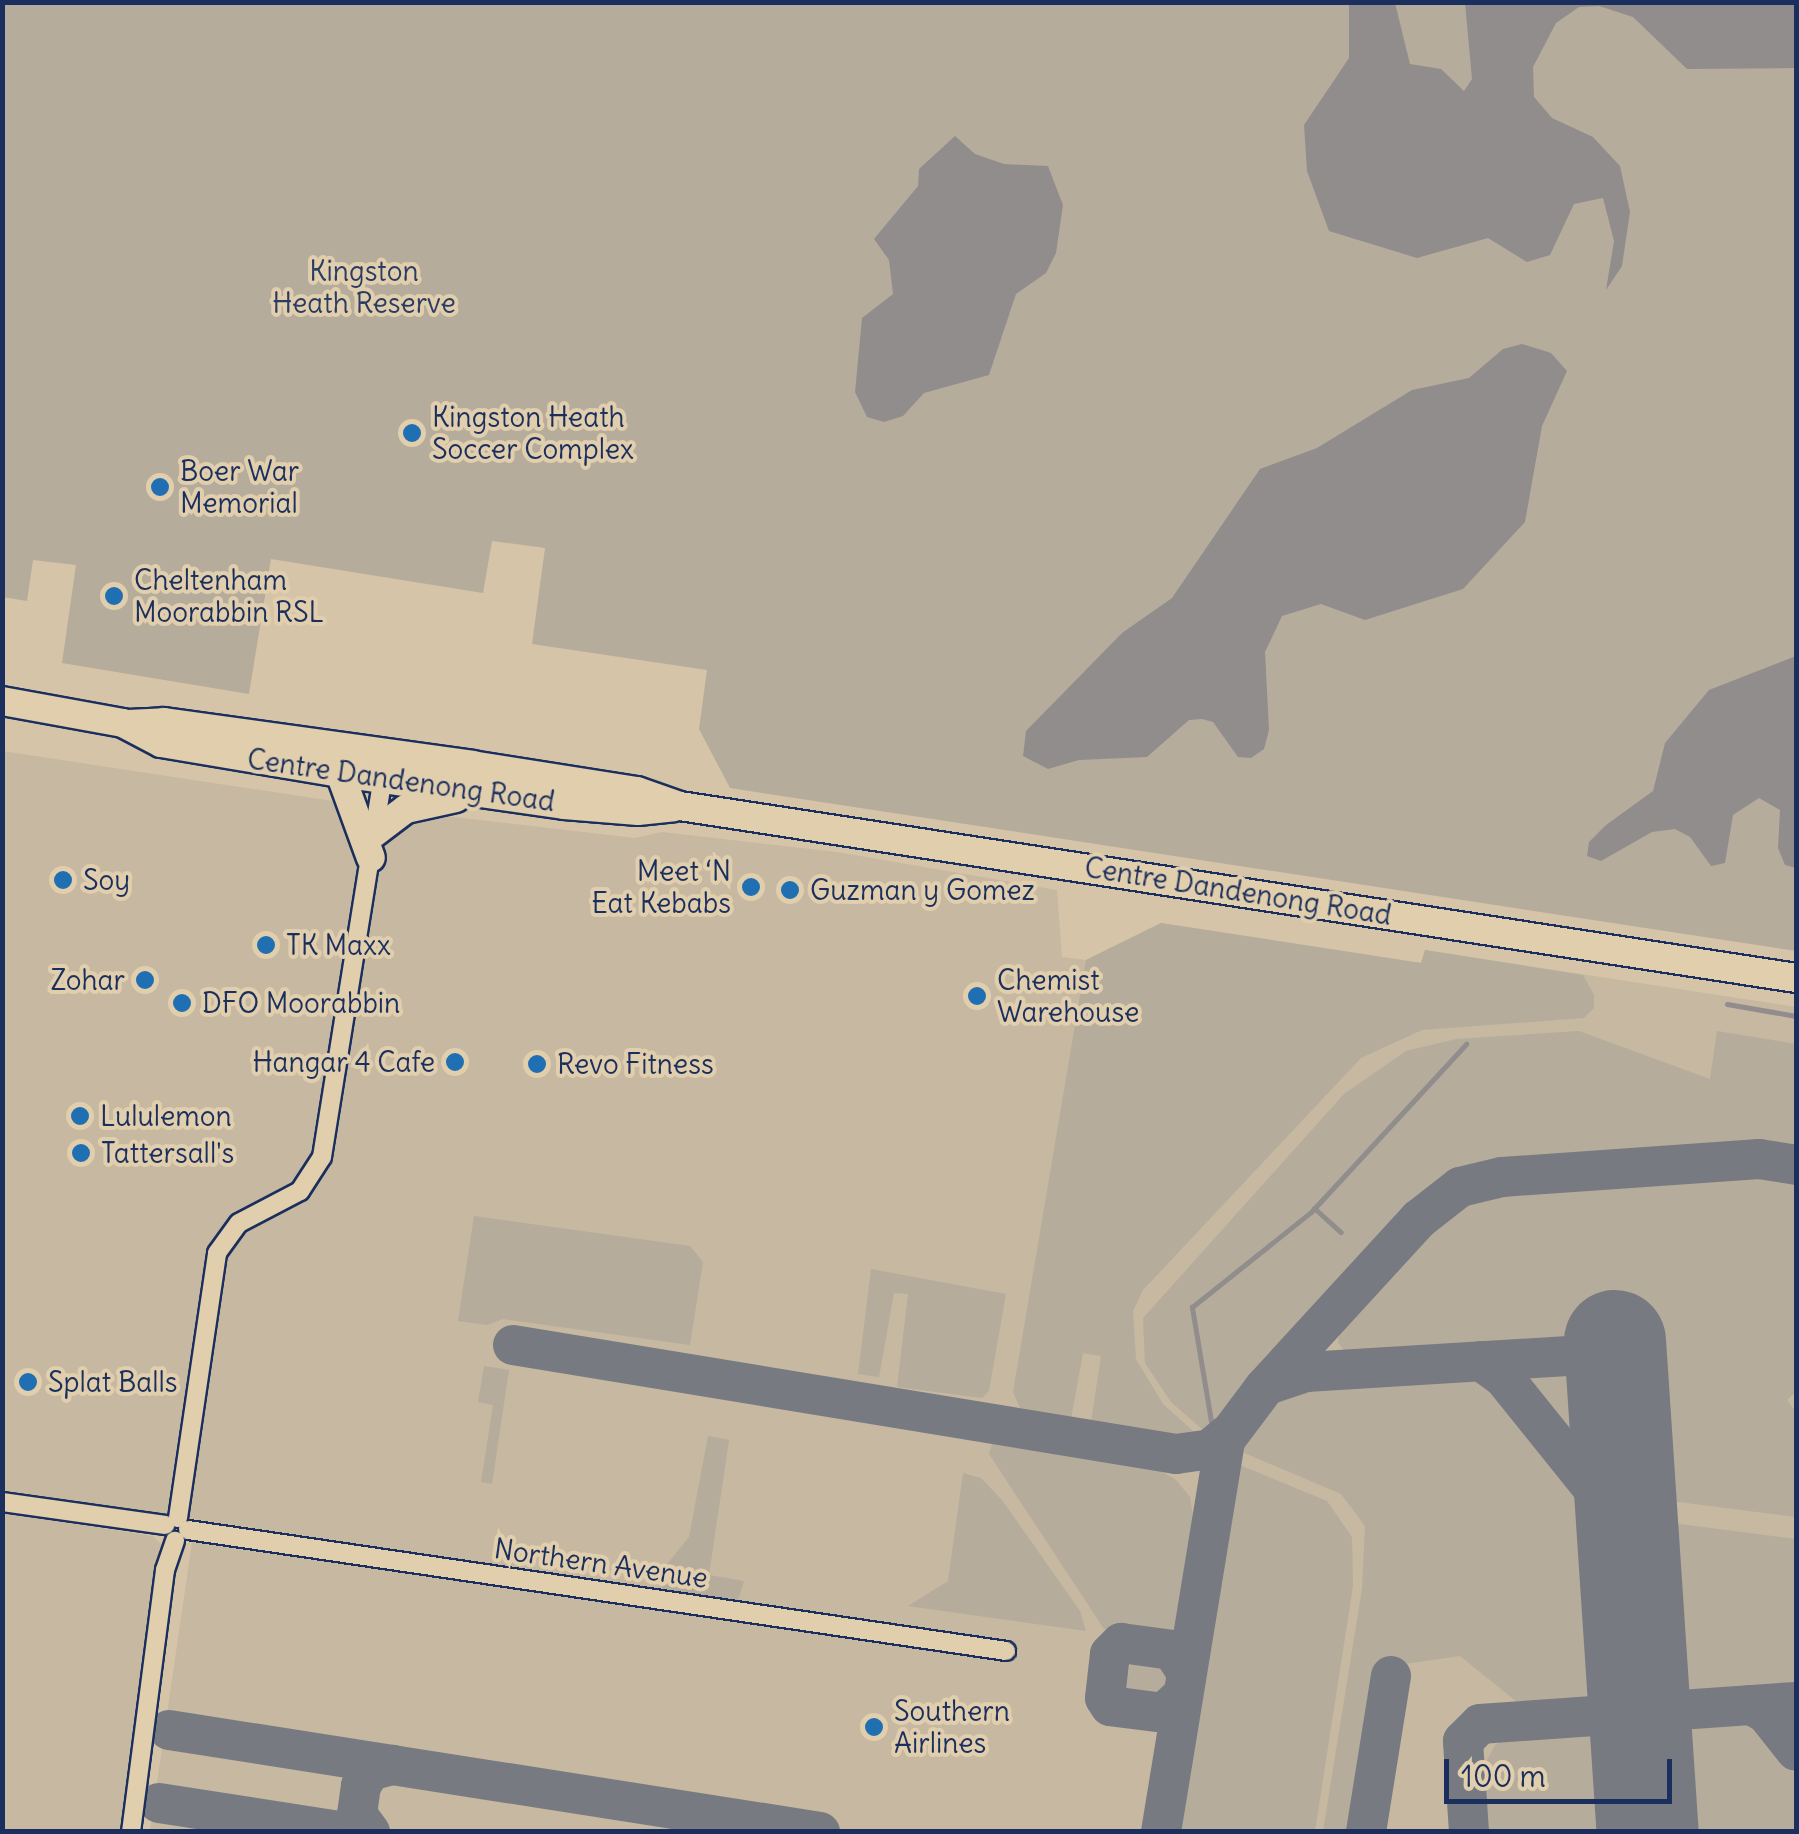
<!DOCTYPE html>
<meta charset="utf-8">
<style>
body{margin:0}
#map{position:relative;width:1799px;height:1834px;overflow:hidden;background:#d5c4a7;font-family:Delius,sans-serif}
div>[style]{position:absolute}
.built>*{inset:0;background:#c6b8a1}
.green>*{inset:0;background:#b6ac9b}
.water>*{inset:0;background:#918d8d}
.stream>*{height:5px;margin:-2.5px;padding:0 2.5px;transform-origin:2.5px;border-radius:2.5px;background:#918d8d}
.taxiway>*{height:40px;margin:-20px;padding:0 20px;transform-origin:20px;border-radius:20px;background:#787a82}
.runway>*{height:102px;margin:-51px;padding:0 51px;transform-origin:51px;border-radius:51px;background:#787a82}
.roads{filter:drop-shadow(2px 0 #1b2f5e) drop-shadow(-2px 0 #1b2f5e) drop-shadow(0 2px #1b2f5e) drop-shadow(0 -2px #1b2f5e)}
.minor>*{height:18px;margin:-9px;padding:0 9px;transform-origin:9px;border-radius:9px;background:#e1ceac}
.primary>*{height:28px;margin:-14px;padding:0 14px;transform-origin:14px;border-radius:14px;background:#e1ceac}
.dots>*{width:28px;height:28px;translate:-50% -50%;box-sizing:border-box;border:5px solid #e1ceac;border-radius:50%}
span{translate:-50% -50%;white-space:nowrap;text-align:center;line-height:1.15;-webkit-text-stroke:8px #e1ceac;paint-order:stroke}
.park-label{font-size:28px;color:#2a3c64}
.poi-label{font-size:28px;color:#1b2f5e}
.left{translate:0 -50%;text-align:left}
.right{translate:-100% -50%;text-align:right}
.street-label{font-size:28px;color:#1b2f5e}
.frame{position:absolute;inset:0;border:5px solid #1b2f5e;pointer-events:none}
.scale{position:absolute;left:1444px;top:1759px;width:228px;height:45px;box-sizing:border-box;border:5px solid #1b2f5e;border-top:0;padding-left:12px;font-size:30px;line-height:35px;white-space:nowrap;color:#1b2f5e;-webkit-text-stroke:8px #e1ceac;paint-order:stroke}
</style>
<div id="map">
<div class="built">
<div style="clip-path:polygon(2px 751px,392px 810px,635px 838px,662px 832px,837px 852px,1057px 890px,1062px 957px,1086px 960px,1161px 923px,1421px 963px,1425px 950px,1796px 1007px,1796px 1831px,150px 1831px,192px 1542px,327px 1562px,331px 1540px,3px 1490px)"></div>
<div style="clip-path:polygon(2px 1513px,153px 1536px,161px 1544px,122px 1831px,3px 1831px)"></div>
</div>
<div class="green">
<div style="clip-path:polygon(2px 3px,1796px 3px,1796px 951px,730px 788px,699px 729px,707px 670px,532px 644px,545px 548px,492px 541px,483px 593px,271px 559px,249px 694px,62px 663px,76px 565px,33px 560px,27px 601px,3px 597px)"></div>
<div style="clip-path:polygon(1161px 923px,1421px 963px,1425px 950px,1583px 975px,1594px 995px,1594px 1008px,1584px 1018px,1422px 1030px,1361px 1058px,1143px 1290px,1133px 1311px,1136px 1359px,1163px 1404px,1193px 1431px,1191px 1440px,1090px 1428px,1101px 1356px,1083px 1353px,1070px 1424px,1022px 1413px,1013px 1392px,1086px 960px)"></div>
<div style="clip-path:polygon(1579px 1031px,1710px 1079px,1717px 1031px,1796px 1044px,1796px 1153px,1750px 1148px,1505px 1165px,1460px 1175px,1418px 1206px,1217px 1424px,1203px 1430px,1171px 1402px,1145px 1363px,1143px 1318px,1344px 1094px,1406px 1051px,1456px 1039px)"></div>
<div style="clip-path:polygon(1743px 1171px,1796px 1177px,1796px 1392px,1787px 1400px,1796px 1412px,1796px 1517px,1648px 1498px,1636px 1339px,1372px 1357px,1349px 1355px,1338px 1343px,1341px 1321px,1429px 1224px,1465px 1197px,1509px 1188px)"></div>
<div style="clip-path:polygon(474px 1216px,690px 1246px,703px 1262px,690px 1345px,503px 1319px,487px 1325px,458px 1321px)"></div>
<div style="clip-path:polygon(871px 1269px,1006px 1294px,989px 1391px,982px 1398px,897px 1387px,908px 1294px,894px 1293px,879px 1377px,858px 1374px)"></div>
<div style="clip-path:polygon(484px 1366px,509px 1370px,492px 1484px,481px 1482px,493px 1405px,478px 1402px)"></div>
<div style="clip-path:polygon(1550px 1369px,1576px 1380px,1592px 1401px,1602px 1476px,1523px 1383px,1528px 1371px)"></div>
<div style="clip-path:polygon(1465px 1374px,1504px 1396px,1604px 1525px,1618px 1702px,1522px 1706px,1460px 1656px,1377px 1668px,1352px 1831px,1323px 1831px,1362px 1589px,1365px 1526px,1341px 1494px,1235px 1449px,1268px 1403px,1295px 1389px)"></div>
<div style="clip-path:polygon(708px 1436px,729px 1440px,709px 1575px,744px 1581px,738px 1600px,663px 1589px,661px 1583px,664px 1568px,689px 1537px)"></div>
<div style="clip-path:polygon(993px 1441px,1146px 1462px,1176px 1480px,1190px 1497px,1195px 1530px,1182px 1621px,1173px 1636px,1104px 1629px,989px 1454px)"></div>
<div style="clip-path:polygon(1235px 1463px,1327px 1501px,1352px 1537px,1353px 1586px,1315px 1831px,1173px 1831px)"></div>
<div style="clip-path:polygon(963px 1473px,981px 1478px,1002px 1500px,1080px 1611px,1086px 1631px,908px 1606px,948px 1581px)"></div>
<div style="clip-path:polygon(1649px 1520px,1796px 1539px,1796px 1690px,1661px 1699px)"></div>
<div style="clip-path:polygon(1131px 1656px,1160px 1660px,1172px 1671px,1164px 1697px,1125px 1697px)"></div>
<div style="clip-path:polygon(1749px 1719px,1796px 1775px,1796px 1831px,1682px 1831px,1675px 1750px,1680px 1740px,1700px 1722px)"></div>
<div style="clip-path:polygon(1579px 1731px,1608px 1744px,1615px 1831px,1484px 1831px,1481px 1771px,1495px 1745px,1513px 1735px)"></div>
</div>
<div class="water">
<div style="clip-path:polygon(1349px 3px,1395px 3px,1410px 64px,1441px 69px,1464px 91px,1472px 79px,1465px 3px,1796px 3px,1796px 68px,1687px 69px,1633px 17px,1599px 6px,1579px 7px,1556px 23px,1533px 67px,1534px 97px,1552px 118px,1593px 137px,1620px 166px,1630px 212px,1622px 266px,1606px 290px,1614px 241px,1603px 198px,1574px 204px,1550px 255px,1527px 262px,1488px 238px,1417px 258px,1329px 231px,1307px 171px,1304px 125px,1349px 58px)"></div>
<div style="clip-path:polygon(955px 136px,975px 154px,1004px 164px,1048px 166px,1063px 205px,1056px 253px,1046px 273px,1016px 294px,989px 375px,924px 393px,903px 416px,884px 422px,867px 417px,855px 392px,862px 318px,893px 294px,889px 260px,874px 239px,918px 186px,919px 169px)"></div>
<div style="clip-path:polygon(1522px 344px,1551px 353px,1567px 371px,1542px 426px,1525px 522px,1463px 589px,1365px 620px,1321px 604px,1282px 616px,1265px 652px,1269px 730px,1264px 749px,1251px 758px,1238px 757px,1213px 722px,1202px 719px,1189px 720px,1147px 757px,1079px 760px,1048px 769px,1023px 756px,1026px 731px,1122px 633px,1172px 598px,1260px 469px,1317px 448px,1412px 390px,1469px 378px,1503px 349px)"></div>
<div style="clip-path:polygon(1796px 656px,1796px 868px,1785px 865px,1778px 848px,1780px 810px,1759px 798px,1733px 815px,1725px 863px,1711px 866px,1690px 837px,1675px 829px,1652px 832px,1601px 861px,1587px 856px,1589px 842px,1606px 825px,1653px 791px,1665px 743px,1709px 690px)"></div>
</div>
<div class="stream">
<div style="left:1727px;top:1004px;width:70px;rotate:9.9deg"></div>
<div style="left:1314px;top:1208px;width:36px;rotate:42deg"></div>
<div style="left:1211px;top:1421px;width:116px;rotate:-99.5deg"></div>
<div style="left:1192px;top:1307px;width:152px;rotate:-38.6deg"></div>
<div style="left:1311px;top:1212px;width:229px;rotate:-47.3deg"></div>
</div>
<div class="taxiway">
<div style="left:513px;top:1345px;width:672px;rotate:9.34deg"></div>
<div style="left:1176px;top:1454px;width:34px;rotate:-8deg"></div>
<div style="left:1210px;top:1449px;width:23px;rotate:-40deg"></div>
<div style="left:1575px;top:1355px;width:26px;rotate:18deg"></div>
<div style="left:1600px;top:1363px;width:22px;rotate:51deg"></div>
<div style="left:1614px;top:1380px;width:81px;rotate:83.6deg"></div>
<div style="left:1481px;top:1361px;width:29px;rotate:36deg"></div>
<div style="left:1504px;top:1378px;width:177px;rotate:51.2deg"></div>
<div style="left:1615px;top:1516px;width:32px;rotate:64deg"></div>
<div style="left:1267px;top:1385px;width:41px;rotate:-18.4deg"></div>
<div style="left:1306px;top:1372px;width:310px;rotate:-3.5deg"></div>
<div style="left:1183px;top:1695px;width:26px;rotate:137deg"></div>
<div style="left:1164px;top:1713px;width:54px;rotate:-172.6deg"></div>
<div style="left:1110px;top:1706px;width:9px;rotate:-122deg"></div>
<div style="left:1105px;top:1698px;width:44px;rotate:-83.5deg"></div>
<div style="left:1110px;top:1654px;width:16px;rotate:-45deg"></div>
<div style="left:1121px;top:1643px;width:51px;rotate:7.8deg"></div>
<div style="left:1172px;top:1650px;width:27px;rotate:57deg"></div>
<div style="left:1751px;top:1705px;width:17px;rotate:28deg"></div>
<div style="left:1766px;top:1713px;width:48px;rotate:51.7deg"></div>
<div style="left:169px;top:1730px;width:659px;rotate:8.9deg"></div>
<div style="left:159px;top:1803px;width:189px;rotate:8.8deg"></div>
<div style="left:370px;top:1832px;width:22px;rotate:-126deg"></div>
<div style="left:357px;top:1814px;width:28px;rotate:-82deg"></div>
<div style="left:361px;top:1786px;width:17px;rotate:-59deg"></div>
<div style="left:370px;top:1771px;width:24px;rotate:-15deg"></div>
<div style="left:1161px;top:1832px;width:397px;rotate:-80.7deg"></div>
<div style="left:1225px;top:1440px;width:65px;rotate:-53.1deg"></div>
<div style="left:1264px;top:1388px;width:229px;rotate:-47.5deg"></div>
<div style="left:1419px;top:1219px;width:52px;rotate:-38deg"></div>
<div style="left:1460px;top:1187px;width:43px;rotate:-13.4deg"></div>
<div style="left:1502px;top:1177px;width:258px;rotate:-4deg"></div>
<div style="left:1759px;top:1159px;width:37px;rotate:9deg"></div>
<div style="left:1366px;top:1832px;width:158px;rotate:-80.9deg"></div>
<div style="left:1469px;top:1832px;width:91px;rotate:-93.8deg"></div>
<div style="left:1463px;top:1741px;width:24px;rotate:-45deg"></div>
<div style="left:1480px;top:1724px;width:317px;rotate:-4deg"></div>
</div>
<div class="runway">
<div style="left:1615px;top:1341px;width:492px;rotate:86.2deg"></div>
</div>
<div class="roads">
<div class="minor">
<div style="left:2px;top:1502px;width:165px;rotate:8deg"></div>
<div style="left:178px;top:1518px;width:268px;rotate:-81.6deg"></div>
<div style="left:217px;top:1253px;width:37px;rotate:-54deg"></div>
<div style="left:239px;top:1223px;width:69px;rotate:-27.7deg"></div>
<div style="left:300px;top:1191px;width:40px;rotate:-57.1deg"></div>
<div style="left:322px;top:1157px;width:393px;rotate:-80.9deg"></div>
<div style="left:188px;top:1530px;width:827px;rotate:8.41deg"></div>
<div style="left:131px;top:1832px;width:264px;rotate:-82.6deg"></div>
<div style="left:165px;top:1570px;width:31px;rotate:-71deg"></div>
</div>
<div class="primary">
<div style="left:2px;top:701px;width:123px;rotate:10.3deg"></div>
<div style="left:123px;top:723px;width:43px;rotate:27.8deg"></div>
<div style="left:161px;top:743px;width:181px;rotate:9.5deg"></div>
<div style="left:340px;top:773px;width:226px;rotate:8.1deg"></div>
<div style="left:564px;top:805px;width:74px;rotate:4.6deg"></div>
<div style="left:638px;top:811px;width:36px;rotate:-6deg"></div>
<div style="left:128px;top:724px;width:36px;rotate:-3deg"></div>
<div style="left:164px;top:722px;width:311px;rotate:7.9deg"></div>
<div style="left:472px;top:765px;width:167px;rotate:9deg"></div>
<div style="left:637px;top:791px;width:46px;rotate:19.2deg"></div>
<div style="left:680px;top:806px;width:1129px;rotate:8.76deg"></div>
<div style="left:340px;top:773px;width:90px;rotate:70deg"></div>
<div style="left:374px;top:833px;width:40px;rotate:-37deg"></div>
<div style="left:406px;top:809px;width:51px;rotate:-12.4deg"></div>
</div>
</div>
<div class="dots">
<div style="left:412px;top:433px;background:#1f6fb2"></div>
<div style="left:160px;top:487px;background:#1f6fb2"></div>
<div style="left:114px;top:596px;background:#1f6fb2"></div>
<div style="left:63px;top:880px;background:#1f6fb2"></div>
<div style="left:751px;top:887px;background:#1f6fb2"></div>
<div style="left:790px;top:890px;background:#1f6fb2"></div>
<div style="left:266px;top:945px;background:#1f6fb2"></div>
<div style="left:145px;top:980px;background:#1f6fb2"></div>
<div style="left:977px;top:996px;background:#1f6fb2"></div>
<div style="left:182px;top:1003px;background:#1f6fb2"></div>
<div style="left:455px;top:1062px;background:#1f6fb2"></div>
<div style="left:537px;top:1064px;background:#1f6fb2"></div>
<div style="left:80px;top:1116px;background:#1f6fb2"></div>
<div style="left:81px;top:1153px;background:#1f6fb2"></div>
<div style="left:28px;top:1382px;background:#1f6fb2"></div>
<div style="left:874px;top:1727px;background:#1f6fb2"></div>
</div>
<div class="park-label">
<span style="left:364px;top:287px">Kingston<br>Heath Reserve</span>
</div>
<div class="poi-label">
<span class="left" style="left:432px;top:433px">Kingston Heath<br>Soccer Complex</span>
<span class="left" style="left:180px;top:487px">Boer War<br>Memorial</span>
<span class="left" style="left:134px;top:596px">Cheltenham<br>Moorabbin RSL</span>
<span class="right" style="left:731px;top:887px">Meet ‘N<br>Eat Kebabs</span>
<span class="left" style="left:83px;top:880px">Soy</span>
<span class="left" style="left:810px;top:890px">Guzman y Gomez</span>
<span class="left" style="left:286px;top:945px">TK Maxx</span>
<span class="right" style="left:125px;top:980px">Zohar</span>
<span class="left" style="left:997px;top:996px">Chemist<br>Warehouse</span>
<span class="left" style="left:202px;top:1003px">DFO Moorabbin</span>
<span class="right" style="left:435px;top:1062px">Hangar 4 Cafe</span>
<span class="left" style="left:557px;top:1064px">Revo Fitness</span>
<span class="left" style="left:100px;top:1116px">Lululemon</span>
<span class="left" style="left:101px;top:1153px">Tattersall's</span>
<span class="left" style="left:48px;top:1382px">Splat Balls</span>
<span class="left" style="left:894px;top:1727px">Southern<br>Airlines</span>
</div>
<div class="street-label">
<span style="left:401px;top:780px;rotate:8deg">Centre Dandenong Road</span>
<span style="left:1238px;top:891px;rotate:9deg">Centre Dandenong Road</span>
<span style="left:601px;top:1563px;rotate:8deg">Northern Avenue</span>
</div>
<div class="frame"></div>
<div class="scale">100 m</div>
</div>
